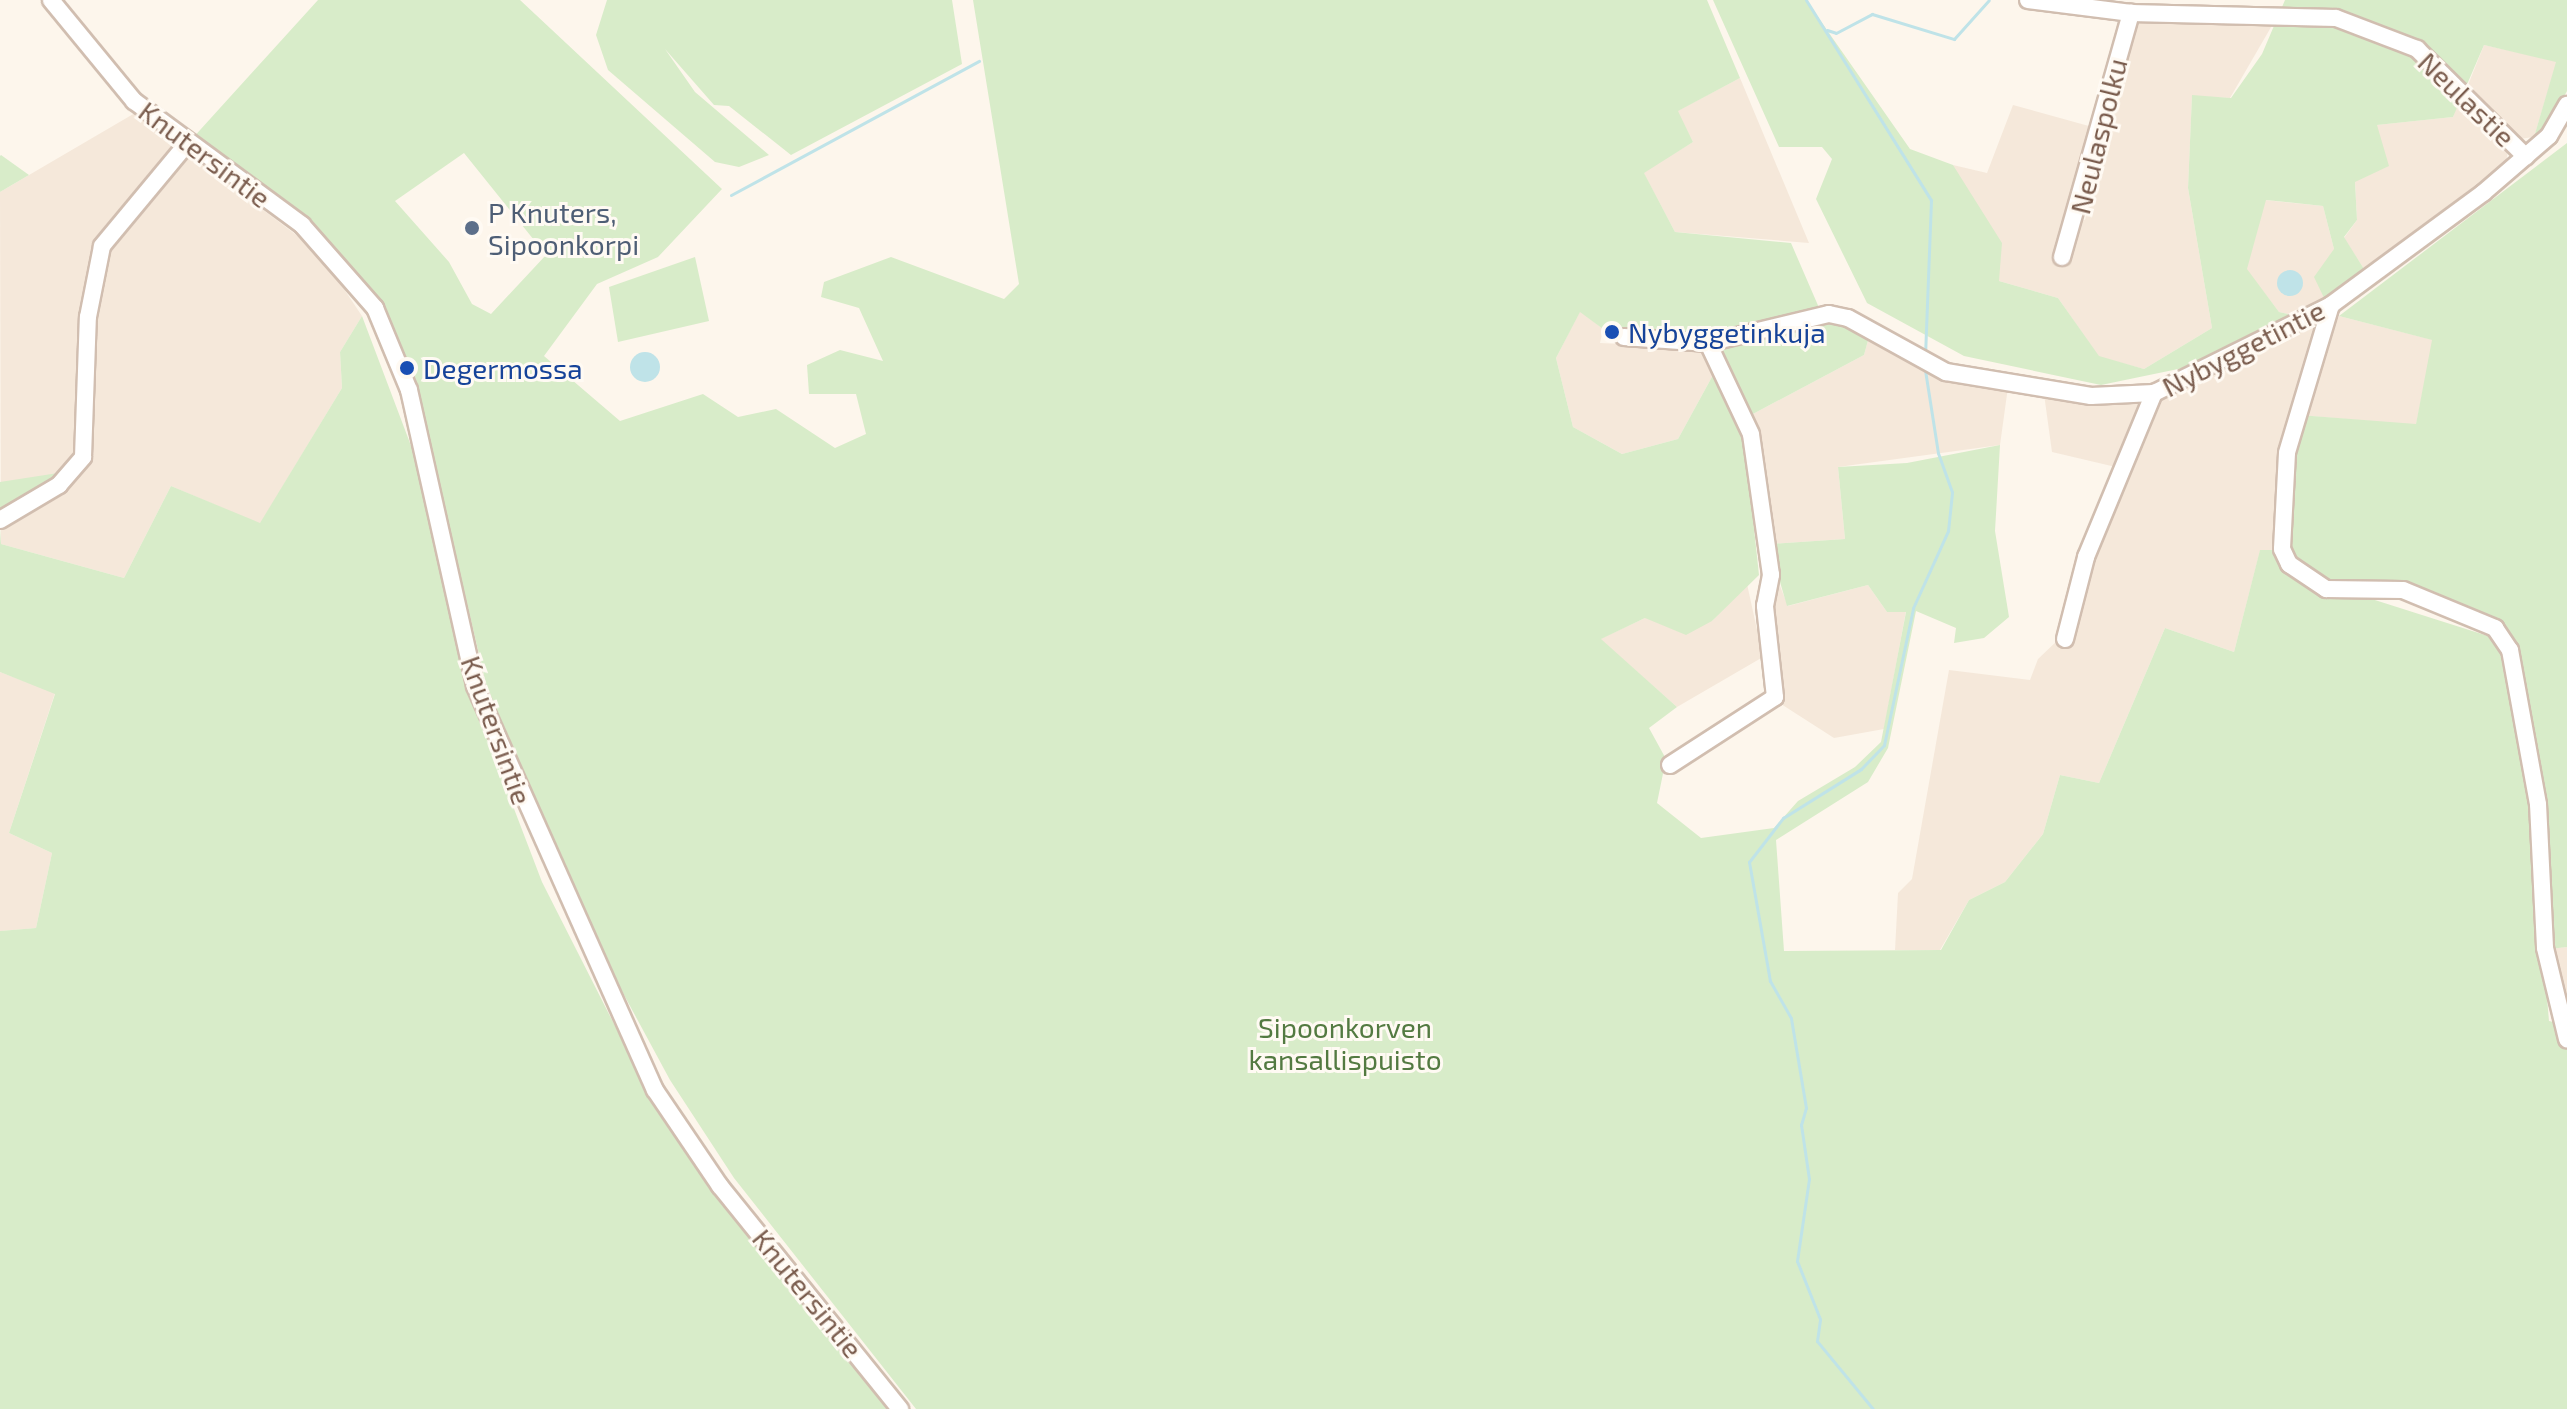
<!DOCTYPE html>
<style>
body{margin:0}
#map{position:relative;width:2567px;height:1409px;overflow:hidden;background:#fdf6ec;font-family:"Exo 2",sans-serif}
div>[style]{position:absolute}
.residential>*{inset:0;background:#f5e8da}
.green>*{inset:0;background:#d8ecc9}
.water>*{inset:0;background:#bfe3e8}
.round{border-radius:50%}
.stream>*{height:3px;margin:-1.5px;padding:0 1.5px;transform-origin:1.5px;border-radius:1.5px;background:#bfe3e8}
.roads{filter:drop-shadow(2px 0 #d1beb0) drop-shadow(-2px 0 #d1beb0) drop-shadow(0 2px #d1beb0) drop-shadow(0 -2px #d1beb0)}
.minor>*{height:16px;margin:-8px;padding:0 8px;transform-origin:8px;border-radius:8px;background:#fff}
.dots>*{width:22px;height:22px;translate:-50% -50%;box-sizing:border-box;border:4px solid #fffaf3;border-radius:50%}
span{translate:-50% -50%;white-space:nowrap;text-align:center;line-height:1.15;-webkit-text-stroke:6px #fffaf3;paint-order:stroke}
.street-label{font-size:28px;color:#7a5c4d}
.service-label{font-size:28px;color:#4e5e75}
.left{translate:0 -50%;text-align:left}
.transit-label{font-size:28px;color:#164399}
.park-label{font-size:28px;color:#537a41}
</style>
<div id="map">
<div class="residential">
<div style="clip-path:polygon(2135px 17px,2274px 22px,2230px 98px,2192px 96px,2188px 188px,2212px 328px,2144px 369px,2099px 357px,2058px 298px,1999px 281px,1953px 165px,1987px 173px,2013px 105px,2096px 128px,2074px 217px,2085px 220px)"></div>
<div style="clip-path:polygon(2484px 45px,2557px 61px,2534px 137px,2519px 139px,2464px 95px)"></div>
<div style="clip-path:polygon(1740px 78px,1809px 243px,1675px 232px,1643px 172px,1693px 142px,1677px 111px)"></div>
<div style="clip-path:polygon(2457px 105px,2508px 150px,2506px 163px,2364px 269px,2344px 238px,2357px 220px,2355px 181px,2377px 144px,2377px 125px,2453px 117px)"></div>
<div style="clip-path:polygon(135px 113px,320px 253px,362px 316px,340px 352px,342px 388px,260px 524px,171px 486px,124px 578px,1px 544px,0 192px)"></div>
<div style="clip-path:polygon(2265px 200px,2323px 206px,2334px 249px,2326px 302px,2296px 316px,2279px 312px,2246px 269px)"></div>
<div style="clip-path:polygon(1580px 311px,1603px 329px,1600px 343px,1702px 348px,1713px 375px,1678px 439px,1622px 454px,1573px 427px,1556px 358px)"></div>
<div style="clip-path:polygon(2339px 316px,2433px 340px,2416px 425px,2299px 415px)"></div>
<div style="clip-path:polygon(2321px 323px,2290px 407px,2276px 475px,2278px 550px,2260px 551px,2234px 652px,2165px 628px,2099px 783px,2060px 775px,2043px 834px,2005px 882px,1969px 900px,1940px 950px,1895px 950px,1898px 893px,1912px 879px,1949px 670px,2030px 680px,2038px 659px,2059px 639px,2165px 394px)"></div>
<div style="clip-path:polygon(1869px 337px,1916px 367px,2008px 387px,2000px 445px,1838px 467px,1845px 539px,1769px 544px,1751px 415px,1864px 355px)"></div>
<div style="clip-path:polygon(2044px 394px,2145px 402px,2120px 468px,2052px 452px)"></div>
<div style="clip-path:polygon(1776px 576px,1788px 606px,1868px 585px,1887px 612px,1906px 611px,1884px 729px,1834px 738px,1781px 704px,1771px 605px)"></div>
<div style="clip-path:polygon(1747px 584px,1763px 657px,1677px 707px,1600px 639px,1645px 618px,1712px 621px)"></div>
<div style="clip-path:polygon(0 672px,55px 693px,9px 833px,52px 853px,36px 928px,0 931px)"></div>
<div style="clip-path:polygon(2567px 947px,2567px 1024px,2550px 949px)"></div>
</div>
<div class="green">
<div style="clip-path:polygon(evenodd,318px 0,520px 0,722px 189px,658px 257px,597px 284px,544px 356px,620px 421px,703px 394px,738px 417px,776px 409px,835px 448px,866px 434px,856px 394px,809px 394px,807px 365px,840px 350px,883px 361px,859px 308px,821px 297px,824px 282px,891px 257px,1004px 299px,1019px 284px,973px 0,1707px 0,1740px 78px,1678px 111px,1693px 142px,1644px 173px,1675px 232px,1791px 243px,1820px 310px,1712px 337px,1603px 329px,1580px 312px,1556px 358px,1573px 427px,1622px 454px,1678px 439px,1713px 375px,1743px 426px,1759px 575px,1712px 621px,1686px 635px,1645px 618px,1601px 639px,1677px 707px,1649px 728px,1666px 759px,1657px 803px,1701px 838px,1774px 828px,1798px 801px,1855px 767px,1881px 742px,1906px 612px,1887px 612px,1868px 585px,1787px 606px,1769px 544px,1845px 539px,1838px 467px,1907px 463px,2000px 445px,1995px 531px,2009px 617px,1984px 638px,1954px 643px,1956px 628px,1916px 611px,1888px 748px,1868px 782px,1776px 840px,1784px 951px,1941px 950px,1969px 900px,2005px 882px,2043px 834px,2060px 775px,2099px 783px,2165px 628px,2234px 652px,2260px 550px,2278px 550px,2290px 573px,2488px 636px,2500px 652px,2531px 812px,2549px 1021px,2567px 1025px,2567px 1409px,916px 1409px,734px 1178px,670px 1080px,603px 956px,494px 718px,421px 408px,372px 291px,325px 238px,191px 140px,318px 0,464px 153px,546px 255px,491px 314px,472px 304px,449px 262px,395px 201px,464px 153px)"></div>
<div style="clip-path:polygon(607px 0,952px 0,962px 64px,791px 155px,729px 106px,714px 105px,665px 49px,695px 92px,769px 155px,739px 167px,715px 162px,608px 70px,596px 35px)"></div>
<div style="clip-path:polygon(1713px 0,1806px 0,1910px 149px,1953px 165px,2002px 243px,1999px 281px,2058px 298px,2099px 356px,2144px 369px,2212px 328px,2188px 188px,2192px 95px,2231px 98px,2262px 54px,2285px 0,2567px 0,2567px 91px,2545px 133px,2534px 137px,2556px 62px,2484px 45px,2453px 117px,2377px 125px,2389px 166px,2355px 182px,2357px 220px,2344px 237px,2364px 269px,2326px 302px,2314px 277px,2334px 249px,2323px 206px,2266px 200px,2247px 269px,2279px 312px,2296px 316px,2183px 368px,2101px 385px,1964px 356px,1867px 303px,1816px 199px,1832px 159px,1822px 147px,1779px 147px)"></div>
<div style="clip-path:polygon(2567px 143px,2567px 947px,2550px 949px,2543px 810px,2498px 625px,2400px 587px,2331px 586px,2285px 552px,2299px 415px,2416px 424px,2432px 340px,2339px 316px)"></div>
<div style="clip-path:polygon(1px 155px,29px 175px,0 192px,0 156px)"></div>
<div style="clip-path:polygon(695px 257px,709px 321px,618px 342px,609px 287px)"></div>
<div style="clip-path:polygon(362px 316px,416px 459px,466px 683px,542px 882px,648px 1091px,887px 1409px,0 1409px,0 931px,36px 928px,52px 853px,9px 833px,55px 694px,0 672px,0 528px,1px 544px,124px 578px,171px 486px,260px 523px,342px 388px,340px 352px)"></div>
<div style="clip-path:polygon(1846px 324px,1869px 337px,1864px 355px,1751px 415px,1717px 349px,1800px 325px)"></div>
<div style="clip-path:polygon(58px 473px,51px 497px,0 526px,0 482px)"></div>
</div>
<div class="water">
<div class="round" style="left:2277px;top:270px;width:26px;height:26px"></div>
<div class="round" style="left:630px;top:352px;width:30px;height:30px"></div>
</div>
<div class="stream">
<div style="left:1806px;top:0;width:236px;rotate:58deg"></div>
<div style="left:1931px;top:200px;width:153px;rotate:92.2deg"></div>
<div style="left:1827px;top:30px;width:9px;rotate:18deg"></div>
<div style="left:1836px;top:33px;width:41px;rotate:-27.8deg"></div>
<div style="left:1872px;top:14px;width:86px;rotate:17deg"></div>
<div style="left:1954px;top:39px;width:52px;rotate:-48.1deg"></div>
<div style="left:731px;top:195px;width:282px;rotate:-28.4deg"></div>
<div style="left:1873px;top:1409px;width:88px;rotate:-129.5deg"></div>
<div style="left:1817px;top:1341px;width:22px;rotate:-82deg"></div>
<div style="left:1820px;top:1319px;width:62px;rotate:-111.6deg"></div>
<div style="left:1797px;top:1261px;width:83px;rotate:-81.7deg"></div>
<div style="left:1809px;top:1179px;width:55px;rotate:-98.4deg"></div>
<div style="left:1801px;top:1125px;width:18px;rotate:-74deg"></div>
<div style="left:1806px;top:1108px;width:91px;rotate:-99.5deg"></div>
<div style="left:1791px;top:1018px;width:43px;rotate:-119.6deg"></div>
<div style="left:1770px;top:981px;width:121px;rotate:-100deg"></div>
<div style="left:1749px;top:862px;width:56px;rotate:-52.3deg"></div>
<div style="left:1783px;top:818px;width:92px;rotate:-32.1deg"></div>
<div style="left:1861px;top:769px;width:33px;rotate:-46deg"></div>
<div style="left:1884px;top:745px;width:140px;rotate:-78deg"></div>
<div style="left:1913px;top:608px;width:85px;rotate:-65.6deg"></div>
<div style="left:1948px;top:531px;width:39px;rotate:-84deg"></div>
<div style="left:1952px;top:492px;width:41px;rotate:-109.7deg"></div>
<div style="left:1938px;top:453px;width:84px;rotate:-98.9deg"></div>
</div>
<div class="roads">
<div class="minor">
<div style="left:51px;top:0;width:131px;rotate:50.6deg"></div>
<div style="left:134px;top:101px;width:209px;rotate:36.4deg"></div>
<div style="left:302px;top:225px;width:111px;rotate:48.7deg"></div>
<div style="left:375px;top:308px;width:89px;rotate:67.5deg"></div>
<div style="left:409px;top:390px;width:303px;rotate:77.4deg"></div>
<div style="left:475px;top:686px;width:442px;rotate:66deg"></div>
<div style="left:655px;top:1090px;width:116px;rotate:55.9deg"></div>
<div style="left:720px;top:1186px;width:287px;rotate:51.1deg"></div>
<div style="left:2028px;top:0;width:104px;rotate:7.2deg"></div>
<div style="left:2131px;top:13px;width:205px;rotate:1.4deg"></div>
<div style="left:2336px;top:18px;width:87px;rotate:20.9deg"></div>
<div style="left:2417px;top:49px;width:153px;rotate:44.7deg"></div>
<div style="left:2062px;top:257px;width:254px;rotate:-74.2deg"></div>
<div style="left:2331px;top:305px;width:154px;rotate:106.6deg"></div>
<div style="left:2287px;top:453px;width:96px;rotate:93deg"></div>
<div style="left:2282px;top:549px;width:17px;rotate:65deg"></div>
<div style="left:2289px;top:564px;width:45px;rotate:34deg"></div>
<div style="left:2326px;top:589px;width:77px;rotate:0.7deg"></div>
<div style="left:2403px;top:590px;width:100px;rotate:22.4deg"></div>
<div style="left:2495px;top:628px;width:27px;rotate:56deg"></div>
<div style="left:2510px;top:650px;width:157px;rotate:79.7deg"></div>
<div style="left:2538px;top:804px;width:144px;rotate:87.2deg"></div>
<div style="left:2545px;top:948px;width:94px;rotate:76.4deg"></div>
<div style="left:1624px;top:337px;width:84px;rotate:4.1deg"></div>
<div style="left:1708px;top:343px;width:124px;rotate:-13.5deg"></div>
<div style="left:1829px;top:314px;width:19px;rotate:12deg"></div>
<div style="left:1848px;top:318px;width:112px;rotate:28.9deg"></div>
<div style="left:1946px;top:372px;width:147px;rotate:9.4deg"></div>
<div style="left:2091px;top:396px;width:63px;rotate:-2.7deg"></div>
<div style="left:2154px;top:393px;width:198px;rotate:-26.4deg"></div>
<div style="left:2331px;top:305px;width:189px;rotate:-36.4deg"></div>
<div style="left:2483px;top:193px;width:87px;rotate:-40.8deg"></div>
<div style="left:2549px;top:136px;width:36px;rotate:-60deg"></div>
<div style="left:0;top:520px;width:69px;rotate:-30.7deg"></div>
<div style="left:59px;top:485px;width:37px;rotate:-49deg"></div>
<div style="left:83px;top:457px;width:140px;rotate:-88deg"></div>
<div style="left:88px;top:317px;width:72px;rotate:-78.8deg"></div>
<div style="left:102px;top:246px;width:131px;rotate:-50.3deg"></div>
<div style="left:2065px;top:639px;width:85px;rotate:-75.6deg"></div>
<div style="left:2086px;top:557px;width:178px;rotate:-67.5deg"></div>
<div style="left:1670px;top:765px;width:125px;rotate:-32.9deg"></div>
<div style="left:1775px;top:697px;width:92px;rotate:-96.3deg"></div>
<div style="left:1765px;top:606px;width:32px;rotate:-79deg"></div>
<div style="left:1771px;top:575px;width:142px;rotate:-98.1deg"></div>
<div style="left:1751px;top:434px;width:101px;rotate:-115.3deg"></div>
</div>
</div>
<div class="dots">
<div style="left:472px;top:228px;background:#5c6f8a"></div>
<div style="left:1612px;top:332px;background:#1a4fb4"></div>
<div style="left:407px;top:368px;background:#1a4fb4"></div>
</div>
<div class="street-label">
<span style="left:2467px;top:99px;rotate:44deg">Neulastie</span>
<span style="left:2098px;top:136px;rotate:-76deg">Neulaspolku</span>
<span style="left:205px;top:154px;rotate:37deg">Knutersintie</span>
<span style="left:2243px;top:348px;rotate:-27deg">Nybyggetintie</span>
<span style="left:497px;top:730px;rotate:70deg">Knutersintie</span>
<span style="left:808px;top:1293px;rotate:51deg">Knutersintie</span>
</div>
<div class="service-label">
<span class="left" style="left:488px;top:228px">P Knuters,<br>Sipoonkorpi</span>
</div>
<div class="transit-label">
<span class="left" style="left:1628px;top:332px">Nybyggetinkuja</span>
<span class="left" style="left:423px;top:368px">Degermossa</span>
</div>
<div class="park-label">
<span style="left:1345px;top:1043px">Sipoonkorven<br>kansallispuisto</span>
</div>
</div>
